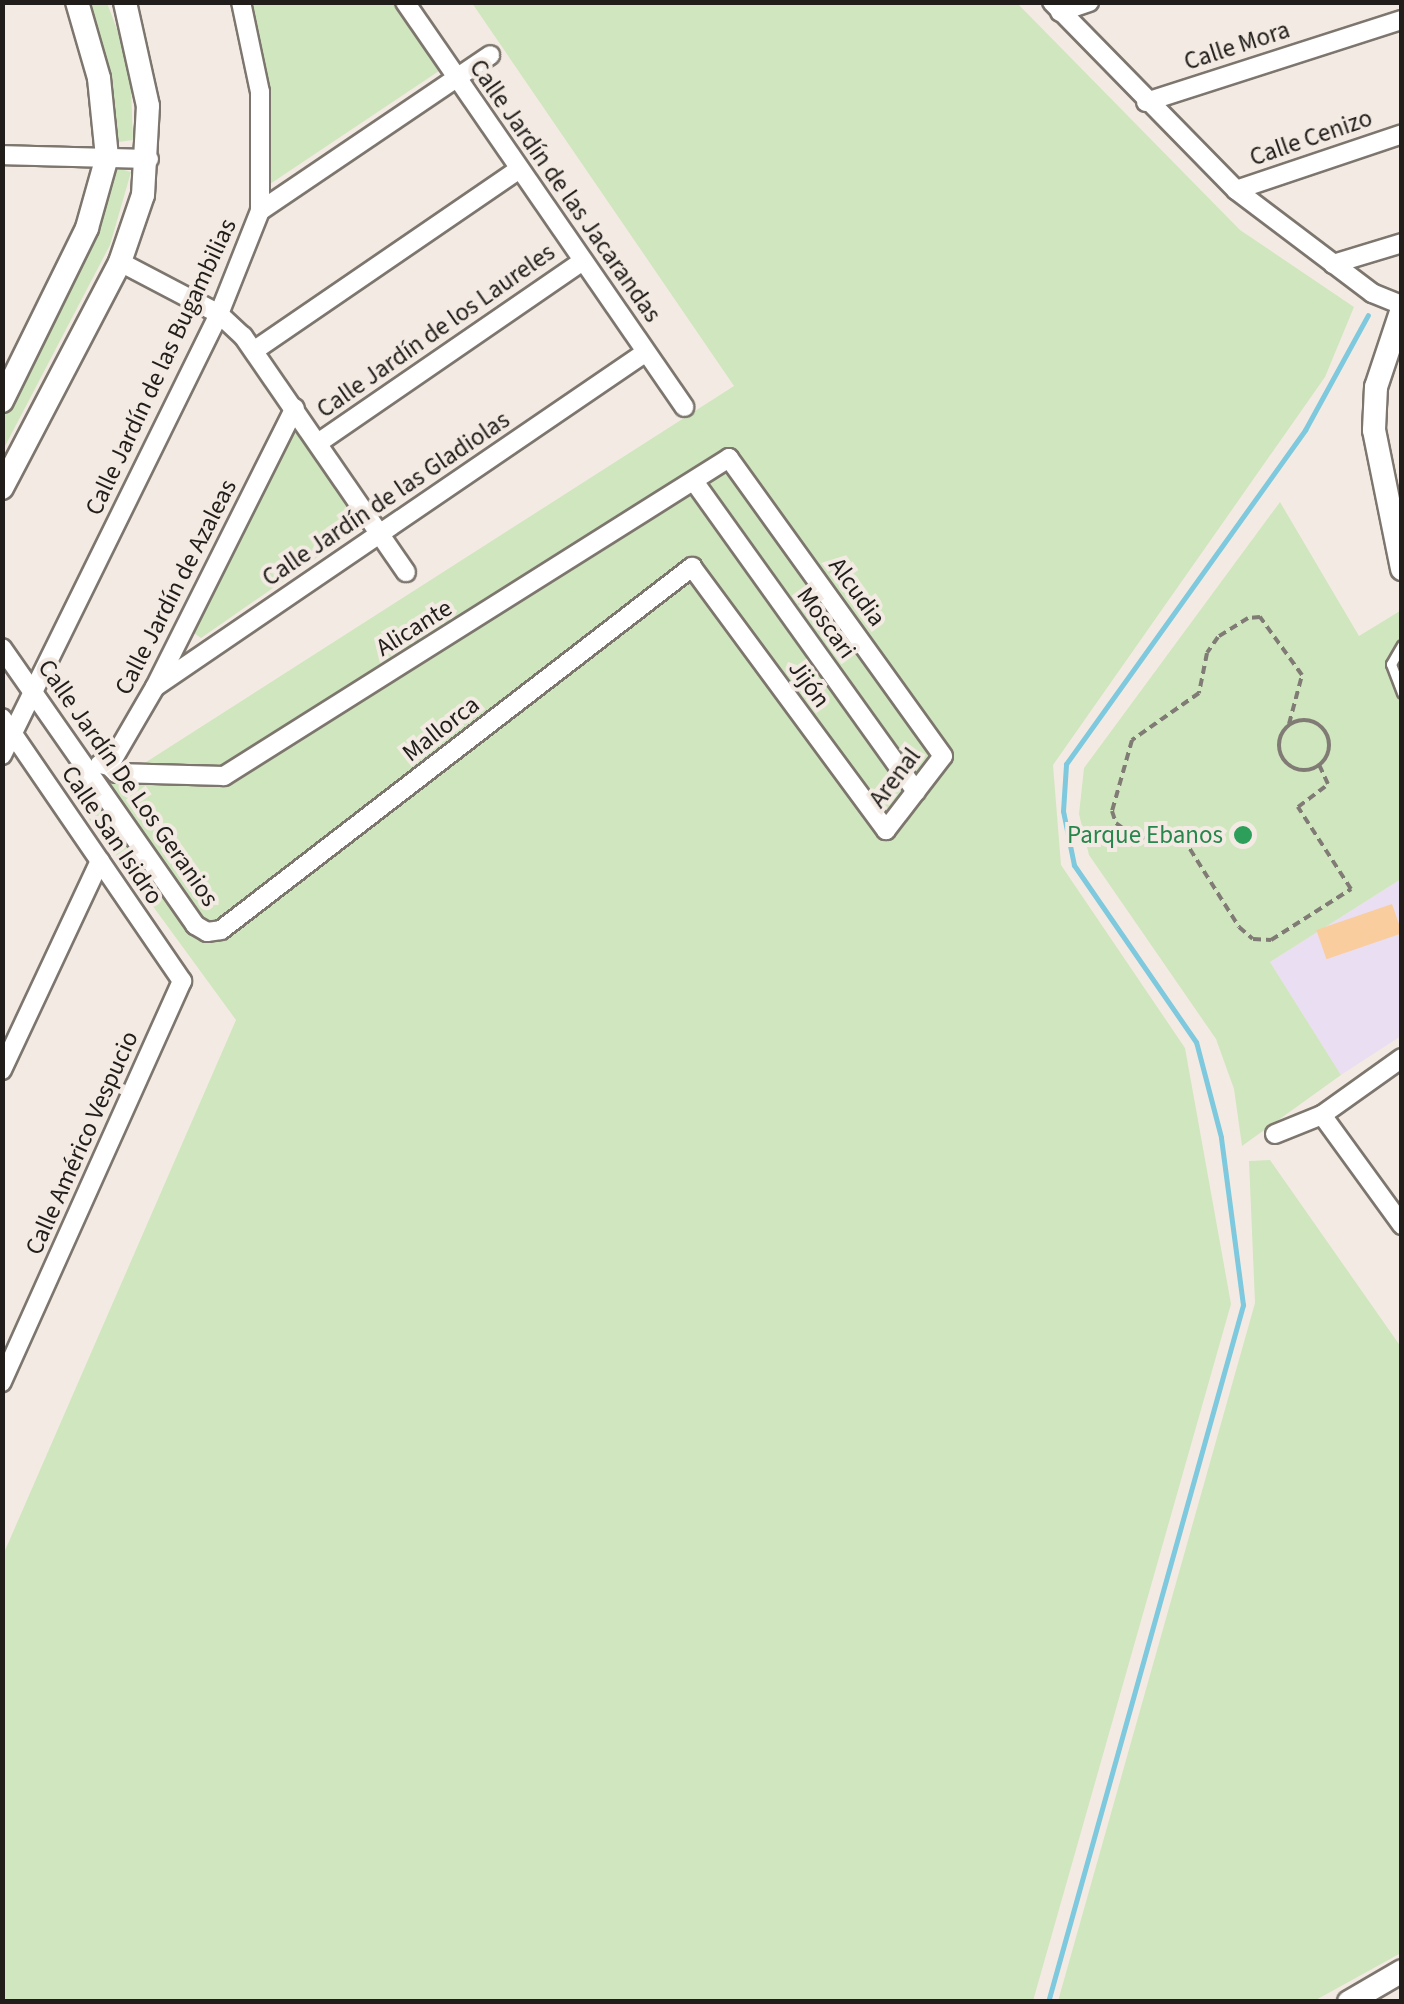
<!DOCTYPE html>
<meta charset="utf-8">
<style>
body{margin:0}
#map{position:relative;width:1404px;height:2004px;overflow:hidden;background:#f3ebe3;font-family:"Source Sans 3",sans-serif}
div>[style]{position:absolute}
.education>*{inset:0;background:#eadef2}
.green>*{inset:0;background:#d0e6be}
.stream>*{height:5px;margin:-2.5px;padding:0 2.5px;transform-origin:2.5px;border-radius:2.5px;background:#7ec9dd}
.building>*{inset:0;background:#facd9e;transform-origin:0 0}
.path>*{height:4px;margin-top:-2px;transform-origin:0;background:repeating-linear-gradient(90deg,#807b75 0 8px,transparent 0 13px)}
.path>.ring{margin:-2px;padding:0;box-sizing:content-box;background:none;border:4px solid #807b75;border-radius:50%}
.roads{filter:drop-shadow(2px 0 #7d766e) drop-shadow(-2px 0 #7d766e) drop-shadow(0 2px #7d766e) drop-shadow(0 -2px #7d766e)}
.service>*{height:9px;margin:-4.5px;padding:0 4.5px;transform-origin:4.5px;border-radius:4.5px;background:#fff}
.minor>*{height:18px;margin:-9px;padding:0 9px;transform-origin:9px;border-radius:9px;background:#fff}
.tertiary>*{height:22px;margin:-11px;padding:0 11px;transform-origin:11px;border-radius:11px;background:#fff}
.dots>*{width:28px;height:28px;translate:-50% -50%;box-sizing:border-box;border:5px solid #f3ebe3;border-radius:50%}
span{translate:-50% -50%;white-space:nowrap;text-align:center;line-height:1.15;-webkit-text-stroke:8px #f3ebe3;paint-order:stroke}
.street-label{font-size:25px;color:#201d1a}
.leisure-label{font-size:25px;color:#27864d}
.right{translate:-100% -50%;text-align:right}
.frame{position:absolute;inset:0;border:5px solid #201d1a;pointer-events:none}
</style>
<div id="map">
<div class="education">
<div style="clip-path:polygon(1401px 879px,1401px 1036px,1341px 1075px,1270px 962px)"></div>
</div>
<div class="green">
<div style="clip-path:polygon(85px 3px,107px 3px,130px 63px,133px 140px,118px 142px,112px 77px)"></div>
<div style="clip-path:polygon(250px 3px,395px 3px,439px 71px,270px 184px,265px 69px)"></div>
<div style="clip-path:polygon(472px 3px,1017px 3px,1240px 230px,1354px 307px,1325px 377px,1053px 765px,1061px 865px,1185px 1048px,1231px 1304px,1033px 2001px,3px 2002px,3px 1555px,236px 1020px,79px 805px,734px 386px)"></div>
<div style="clip-path:polygon(113px 167px,131px 172px,110px 245px,3px 450px,3px 412px)"></div>
<div style="clip-path:polygon(293px 427px,361px 527px,201px 638px,191px 631px)"></div>
<div style="clip-path:polygon(1280px 502px,1359px 636px,1400px 611px,1401px 879px,1270px 962px,1341px 1075px,1242px 1146px,1234px 1089px,1216px 1039px,1089px 855px,1079px 814px,1084px 768px)"></div>
<div style="clip-path:polygon(1270px 1160px,1401px 1347px,1401px 1953px,1314px 2001px,1058px 2001px,1255px 1303px,1249px 1161px)"></div>
</div>
<div class="stream">
<div style="left:1048px;top:2002px;width:724px;rotate:-74.37deg"></div>
<div style="left:1243px;top:1305px;width:169px;rotate:-97.5deg"></div>
<div style="left:1221px;top:1137px;width:98px;rotate:-104.7deg"></div>
<div style="left:1196px;top:1042px;width:215px;rotate:-124.6deg"></div>
<div style="left:1074px;top:865px;width:55px;rotate:-101.5deg"></div>
<div style="left:1063px;top:811px;width:47px;rotate:-86.3deg"></div>
<div style="left:1066px;top:764px;width:411px;rotate:-54.4deg"></div>
<div style="left:1305px;top:430px;width:131px;rotate:-61.3deg"></div>
</div>
<div class="building">
<div style="left:1392px;top:904px;width:31px;height:80px;rotate:71deg"></div>
</div>
<div class="path">
<div class="ring" style="left:1279px;top:720px;width:46px;height:46px"></div>
<div style="left:1289px;top:724px;width:51px;rotate:-75.1deg"></div>
<div style="left:1302px;top:675px;width:72px;rotate:-125.9deg"></div>
<div style="left:1260px;top:617px;width:12px;rotate:175deg"></div>
<div style="left:1248px;top:618px;width:36px;rotate:148deg"></div>
<div style="left:1218px;top:637px;width:19px;rotate:125deg"></div>
<div style="left:1207px;top:653px;width:41px;rotate:101.3deg"></div>
<div style="left:1199px;top:693px;width:82px;rotate:145deg"></div>
<div style="left:1132px;top:740px;width:74px;rotate:105.7deg"></div>
<div style="left:1112px;top:811px;width:13px;rotate:72deg"></div>
<div style="left:1116px;top:823px;width:26px;rotate:37deg"></div>
<div style="left:1137px;top:839px;width:25px;rotate:-14deg"></div>
<div style="left:1161px;top:833px;width:23px;rotate:13deg"></div>
<div style="left:1183px;top:838px;width:105px;rotate:57.8deg"></div>
<div style="left:1239px;top:927px;width:18px;rotate:41deg"></div>
<div style="left:1253px;top:939px;width:18px;rotate:3deg"></div>
<div style="left:1271px;top:940px;width:95px;rotate:-32.5deg"></div>
<div style="left:1351px;top:889px;width:98px;rotate:-122.9deg"></div>
<div style="left:1298px;top:807px;width:38px;rotate:-37deg"></div>
<div style="left:1328px;top:784px;width:21px;rotate:-115deg"></div>
</div>
<div class="roads">
<div class="service">
<div style="left:1402px;top:645px;width:22px;rotate:120deg"></div>
<div style="left:1391px;top:664px;width:31px;rotate:69deg"></div>
</div>
<div class="minor">
<div style="left:405px;top:2px;width:492px;rotate:55.4deg"></div>
<div style="left:1052px;top:2px;width:263px;rotate:45.6deg"></div>
<div style="left:1236px;top:190px;width:171px;rotate:37.1deg"></div>
<div style="left:1372px;top:293px;width:32px;rotate:22deg"></div>
<div style="left:1060px;top:12px;width:31px;rotate:-19deg"></div>
<div style="left:1146px;top:102px;width:269px;rotate:-17.8deg"></div>
<div style="left:2px;top:155px;width:147px;rotate:1.6deg"></div>
<div style="left:1236px;top:190px;width:175px;rotate:-18.6deg"></div>
<div style="left:260px;top:211px;width:278px;rotate:-34.1deg"></div>
<div style="left:120px;top:262px;width:112px;rotate:27.7deg"></div>
<div style="left:219px;top:314px;width:33px;rotate:43deg"></div>
<div style="left:243px;top:336px;width:287px;rotate:55.4deg"></div>
<div style="left:1333px;top:264px;width:72px;rotate:-16.9deg"></div>
<div style="left:255px;top:350px;width:320px;rotate:-34.4deg"></div>
<div style="left:318px;top:443px;width:321px;rotate:-34.5deg"></div>
<div style="left:696px;top:484px;width:378px;rotate:54.4deg"></div>
<div style="left:2px;top:648px;width:338px;rotate:55.1deg"></div>
<div style="left:195px;top:925px;width:14px;rotate:30deg"></div>
<div style="left:207px;top:932px;width:14px;rotate:-8deg"></div>
<div style="left:221px;top:930px;width:595px;rotate:-37.62deg"></div>
<div style="left:692px;top:567px;width:327px;rotate:53.6deg"></div>
<div style="left:886px;top:830px;width:93px;rotate:-52.4deg"></div>
<div style="left:943px;top:756px;width:367px;rotate:-125.7deg"></div>
<div style="left:729px;top:458px;width:597px;rotate:147.8deg"></div>
<div style="left:224px;top:776px;width:108px;rotate:-178.4deg"></div>
<div style="left:116px;top:773px;width:10px;rotate:-135deg"></div>
<div style="left:155px;top:687px;width:594px;rotate:-34.3deg"></div>
<div style="left:2px;top:718px;width:319px;rotate:55.6deg"></div>
<div style="left:182px;top:981px;width:440px;rotate:114.2deg"></div>
<div style="left:2px;top:755px;width:491px;rotate:-63.8deg"></div>
<div style="left:219px;top:314px;width:111px;rotate:-68.3deg"></div>
<div style="left:260px;top:211px;width:119px;rotate:-90deg"></div>
<div style="left:260px;top:92px;width:92px;rotate:-101.9deg"></div>
<div style="left:100px;top:764px;width:9px;rotate:13deg"></div>
<div style="left:109px;top:766px;width:91px;rotate:-59.8deg"></div>
<div style="left:155px;top:687px;width:312px;rotate:-63.4deg"></div>
<div style="left:2px;top:1070px;width:231px;rotate:-64.9deg"></div>
<div style="left:1322px;top:1115px;width:136px;rotate:54deg"></div>
<div style="left:1275px;top:1134px;width:51px;rotate:-22deg"></div>
<div style="left:1322px;top:1115px;width:98px;rotate:-35.5deg"></div>
</div>
<div class="tertiary">
<div style="left:1402px;top:309px;width:82px;rotate:108.4deg"></div>
<div style="left:1376px;top:387px;width:43px;rotate:92.7deg"></div>
<div style="left:1374px;top:430px;width:142px;rotate:78.6deg"></div>
<div style="left:2px;top:401px;width:193px;rotate:-63.8deg"></div>
<div style="left:87px;top:228px;width:74px;rotate:-74.3deg"></div>
<div style="left:107px;top:157px;width:79px;rotate:-95.8deg"></div>
<div style="left:99px;top:78px;width:79px;rotate:-106.1deg"></div>
<div style="left:2px;top:488px;width:255px;rotate:-62.4deg"></div>
<div style="left:120px;top:262px;width:71px;rotate:-71.1deg"></div>
<div style="left:143px;top:195px;width:89px;rotate:-86.8deg"></div>
<div style="left:148px;top:106px;width:107px;rotate:-102.5deg"></div>
<div style="left:1349px;top:2002px;width:61px;rotate:-30.3deg"></div>
</div>
</div>
<div class="dots">
<div style="left:1243px;top:835px;background:#2e9e5b"></div>
</div>
<div class="street-label">
<span style="left:1237px;top:46px;rotate:-18deg">Calle Mora</span>
<span style="left:1311px;top:138px;rotate:-19deg">Calle Cenizo</span>
<span style="left:565px;top:191px;rotate:55deg">Calle Jardín de las Jacarandas</span>
<span style="left:436px;top:331px;rotate:-35deg">Calle Jardín de los Laureles</span>
<span style="left:161px;top:367px;rotate:-65deg">Calle Jardín de las Bugambilias</span>
<span style="left:386px;top:499px;rotate:-34deg">Calle Jardín de las Gladiolas</span>
<span style="left:176px;top:587px;rotate:-63deg">Calle Jardín de Azaleas</span>
<span style="left:857px;top:592px;rotate:54deg">Alcudia</span>
<span style="left:826px;top:623px;rotate:54deg">Moscari</span>
<span style="left:414px;top:628px;rotate:-32deg">Alicante</span>
<span style="left:809px;top:684px;rotate:54deg">Jijón</span>
<span style="left:441px;top:729px;rotate:-38deg">Mallorca</span>
<span style="left:895px;top:778px;rotate:-53deg">Arenal</span>
<span style="left:128px;top:783px;rotate:55deg">Calle Jardín De Los Geranios</span>
<span style="left:112px;top:835px;rotate:56deg">Calle San Isidro</span>
<span style="left:82px;top:1143px;rotate:-66deg">Calle Américo Vespucio</span>
</div>
<div class="leisure-label">
<span class="right" style="left:1223px;top:835px">Parque Ebanos</span>
</div>
<div class="frame"></div>
</div>
